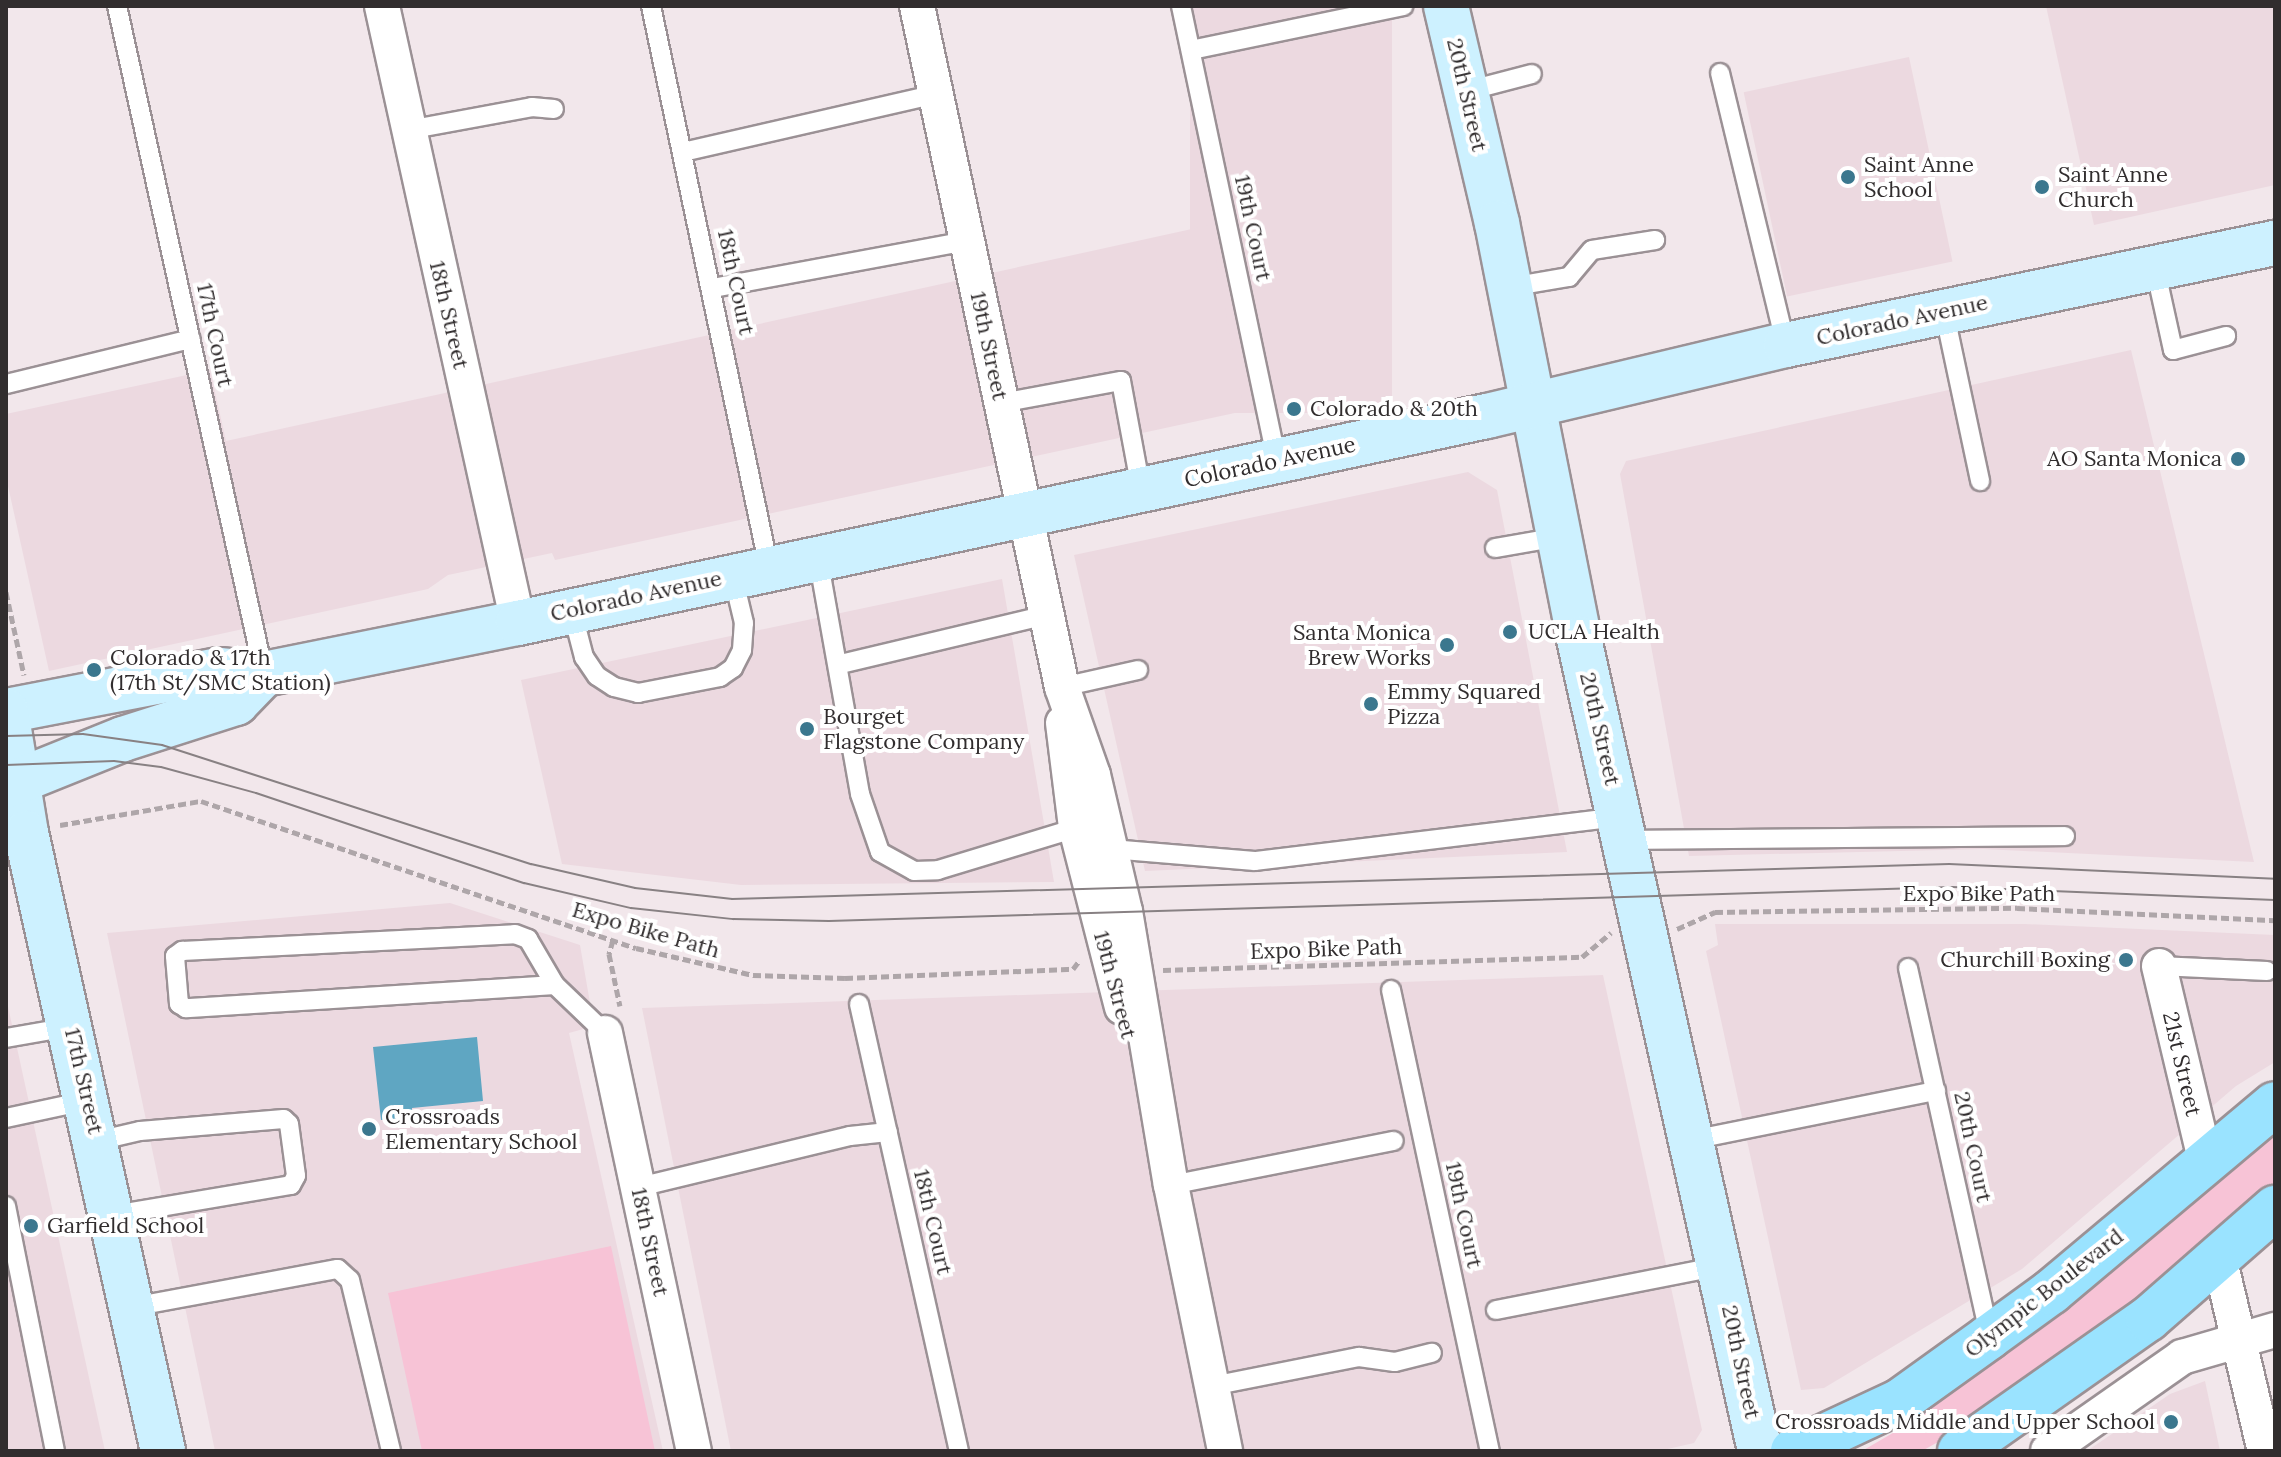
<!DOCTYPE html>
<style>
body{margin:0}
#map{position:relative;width:2281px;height:1457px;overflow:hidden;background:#f2e7eb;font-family:Lora,serif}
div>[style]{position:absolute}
.built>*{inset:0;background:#ecd9e0;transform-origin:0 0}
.green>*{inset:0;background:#f7c3d6}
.water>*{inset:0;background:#5fa6c2}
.path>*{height:5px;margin-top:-2.5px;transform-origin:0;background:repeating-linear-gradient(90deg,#aea6a9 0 8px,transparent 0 12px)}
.roads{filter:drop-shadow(2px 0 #9b9195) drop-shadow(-2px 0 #9b9195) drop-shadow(0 2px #9b9195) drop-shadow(0 -2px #9b9195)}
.lane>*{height:18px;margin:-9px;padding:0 9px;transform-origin:9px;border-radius:9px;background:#fff}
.street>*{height:34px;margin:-17px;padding:0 17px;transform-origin:17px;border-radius:17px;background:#fff}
.secondary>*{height:44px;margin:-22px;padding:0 22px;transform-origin:22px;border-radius:22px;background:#cdf1ff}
.primary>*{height:44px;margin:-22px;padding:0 22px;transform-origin:22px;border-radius:22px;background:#9ae3ff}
.tram>*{height:2px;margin:-1px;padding:0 1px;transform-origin:1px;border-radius:1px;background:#888183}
.dots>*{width:22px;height:22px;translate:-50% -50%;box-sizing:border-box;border:4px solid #fff;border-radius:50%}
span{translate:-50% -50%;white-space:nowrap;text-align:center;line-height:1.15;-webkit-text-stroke:8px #fff;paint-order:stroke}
.street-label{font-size:22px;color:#312d2e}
.poi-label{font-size:22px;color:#312d2e}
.left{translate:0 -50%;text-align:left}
.right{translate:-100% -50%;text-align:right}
.frame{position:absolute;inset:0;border:8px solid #312d2e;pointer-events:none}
</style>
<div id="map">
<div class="built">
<div style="left:1190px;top:6px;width:202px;height:407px"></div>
<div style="clip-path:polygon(2046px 6px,2275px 6px,2275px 185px,2094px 225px)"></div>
<div style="left:1909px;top:57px;width:209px;height:169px;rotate:78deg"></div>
<div style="clip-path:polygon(1210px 225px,1244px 411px,555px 560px,552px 553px,448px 575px,428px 589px,49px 671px,6px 477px,6px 414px,210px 370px,226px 441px)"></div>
<div style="clip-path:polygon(2131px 350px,2254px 862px,1983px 849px,1689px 856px,1620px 474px,1626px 461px)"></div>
<div style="clip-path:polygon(1468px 472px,1497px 490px,1567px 852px,1145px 871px,1074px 555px)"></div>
<div style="clip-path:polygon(1002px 579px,1054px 882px,741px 885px,562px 864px,521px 680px)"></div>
<div style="clip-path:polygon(450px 903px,580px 945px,594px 1026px,569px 1033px,663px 1451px,215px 1451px,107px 933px)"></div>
<div style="clip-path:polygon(1715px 924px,2025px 924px,2275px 935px,2275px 1062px,2236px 1086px,2022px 1269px,1824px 1388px,1801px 1390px,1706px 951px,1718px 945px)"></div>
<div style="clip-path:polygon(1603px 975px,1702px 1430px,1694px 1443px,1659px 1451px,731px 1451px,642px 1008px)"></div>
<div style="clip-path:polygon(6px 1002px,7px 1002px,105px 1451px,6px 1451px)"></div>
<div style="clip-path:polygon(2205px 1381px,2220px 1451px,2087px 1451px,2170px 1394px)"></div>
</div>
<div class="green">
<div style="clip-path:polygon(2275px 1127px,2275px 1183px,2107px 1327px,1970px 1424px,1922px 1451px,1862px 1451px,1922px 1416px)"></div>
<div style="clip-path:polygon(611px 1246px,655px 1451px,422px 1451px,388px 1293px)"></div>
</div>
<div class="water">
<div style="clip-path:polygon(477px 1037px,483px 1101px,412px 1108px,412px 1117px,381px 1120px,373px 1047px)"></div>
</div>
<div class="path">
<div style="left:6px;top:592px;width:85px;rotate:77.8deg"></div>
<div style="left:60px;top:825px;width:143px;rotate:-9.7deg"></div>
<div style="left:201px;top:801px;width:459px;rotate:18.7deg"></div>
<div style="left:636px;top:948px;width:120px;rotate:13deg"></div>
<div style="left:753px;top:975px;width:92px;rotate:1.9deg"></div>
<div style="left:845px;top:978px;width:228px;rotate:-2.3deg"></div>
<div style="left:1073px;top:969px;width:10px;rotate:-53deg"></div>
<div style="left:1677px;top:929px;width:42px;rotate:-24.1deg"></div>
<div style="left:1715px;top:912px;width:302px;rotate:-0.8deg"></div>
<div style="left:2017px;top:908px;width:258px;rotate:2.7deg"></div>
<div style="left:613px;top:940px;width:15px;rotate:106deg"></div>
<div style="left:609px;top:954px;width:53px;rotate:78.1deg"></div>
<div style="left:1163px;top:970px;width:419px;rotate:-1.8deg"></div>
<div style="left:1582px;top:957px;width:38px;rotate:-40deg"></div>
</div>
<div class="roads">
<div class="lane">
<div style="left:117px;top:6px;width:684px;rotate:77.59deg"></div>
<div style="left:651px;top:6px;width:574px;rotate:78.14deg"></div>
<div style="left:1181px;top:6px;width:464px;rotate:78.1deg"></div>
<div style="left:1191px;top:50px;width:217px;rotate:-11.7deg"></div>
<div style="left:1720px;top:73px;width:280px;rotate:76.4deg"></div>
<div style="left:1467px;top:91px;width:67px;rotate:-14.7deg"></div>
<div style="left:408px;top:130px;width:126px;rotate:-10.5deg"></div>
<div style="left:532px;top:107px;width:22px;rotate:5deg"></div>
<div style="left:683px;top:152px;width:260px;rotate:-12.9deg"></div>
<div style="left:2155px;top:268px;width:84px;rotate:77.6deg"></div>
<div style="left:2173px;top:350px;width:55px;rotate:-14.8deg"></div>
<div style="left:1510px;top:287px;width:60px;rotate:-9.6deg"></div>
<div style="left:1569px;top:277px;width:35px;rotate:-50deg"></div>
<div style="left:1592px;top:250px;width:64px;rotate:-9deg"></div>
<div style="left:713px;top:288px;width:258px;rotate:-10.5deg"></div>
<div style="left:1944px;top:311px;width:174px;rotate:78deg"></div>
<div style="left:6px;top:384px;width:190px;rotate:-13.7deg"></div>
<div style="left:1001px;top:403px;width:122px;rotate:-10.4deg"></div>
<div style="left:1121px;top:381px;width:110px;rotate:79.5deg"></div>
<div style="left:1495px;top:548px;width:65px;rotate:-9.8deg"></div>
<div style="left:818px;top:558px;width:240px;rotate:79.9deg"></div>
<div style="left:860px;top:794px;width:61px;rotate:71deg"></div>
<div style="left:880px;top:852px;width:39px;rotate:29deg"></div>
<div style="left:914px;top:871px;width:24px;rotate:-2deg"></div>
<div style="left:938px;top:870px;width:144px;rotate:-16.9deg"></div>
<div style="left:572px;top:611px;width:48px;rotate:75.4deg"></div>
<div style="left:584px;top:657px;width:23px;rotate:56deg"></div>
<div style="left:597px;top:676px;width:20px;rotate:33deg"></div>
<div style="left:614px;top:687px;width:25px;rotate:14deg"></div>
<div style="left:638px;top:693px;width:84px;rotate:-11deg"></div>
<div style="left:720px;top:677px;width:16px;rotate:-35deg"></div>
<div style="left:733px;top:668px;width:20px;rotate:-63deg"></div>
<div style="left:742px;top:650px;width:27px;rotate:-86deg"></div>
<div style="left:744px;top:623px;width:47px;rotate:-103.4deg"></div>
<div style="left:841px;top:664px;width:211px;rotate:-13.4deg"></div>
<div style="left:1062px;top:687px;width:78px;rotate:-12.6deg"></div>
<div style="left:1626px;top:840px;width:439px;rotate:-0.5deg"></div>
<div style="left:1111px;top:849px;width:144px;rotate:4.8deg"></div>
<div style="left:1255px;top:861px;width:369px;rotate:-6.9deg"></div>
<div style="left:2159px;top:966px;width:108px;rotate:2.7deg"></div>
<div style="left:1908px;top:968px;width:375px;rotate:77.5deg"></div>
<div style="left:555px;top:985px;width:370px;rotate:176.4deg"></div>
<div style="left:186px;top:1008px;width:8px;rotate:-150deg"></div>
<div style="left:179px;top:1004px;width:48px;rotate:-94.8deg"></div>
<div style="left:175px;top:956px;width:9px;rotate:-36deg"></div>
<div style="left:182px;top:951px;width:333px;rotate:-2.9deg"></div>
<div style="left:515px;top:934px;width:14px;rotate:21deg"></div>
<div style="left:528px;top:939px;width:53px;rotate:59.6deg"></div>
<div style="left:555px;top:985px;width:69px;rotate:43.8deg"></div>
<div style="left:1391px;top:990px;width:472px;rotate:77.9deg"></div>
<div style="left:859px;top:1004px;width:458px;rotate:77.4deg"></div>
<div style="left:6px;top:1038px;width:64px;rotate:-9.9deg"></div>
<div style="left:6px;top:1118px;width:81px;rotate:-12.1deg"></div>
<div style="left:1692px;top:1140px;width:249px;rotate:-11.4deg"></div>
<div style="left:97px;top:1141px;width:44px;rotate:-13.1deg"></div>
<div style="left:140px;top:1131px;width:144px;rotate:-4.8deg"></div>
<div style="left:284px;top:1119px;width:7px;rotate:45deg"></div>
<div style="left:289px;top:1124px;width:52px;rotate:82.3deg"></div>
<div style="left:296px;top:1176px;width:10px;rotate:119deg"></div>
<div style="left:291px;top:1185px;width:181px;rotate:170.4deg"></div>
<div style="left:1171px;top:1185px;width:227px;rotate:-11.2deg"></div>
<div style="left:639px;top:1187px;width:217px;rotate:-13.6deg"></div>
<div style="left:850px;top:1136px;width:38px;rotate:-6deg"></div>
<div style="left:6px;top:1206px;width:250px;rotate:78.7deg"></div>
<div style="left:132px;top:1307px;width:209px;rotate:-10.5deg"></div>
<div style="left:338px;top:1269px;width:16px;rotate:43deg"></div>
<div style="left:350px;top:1280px;width:176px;rotate:76.5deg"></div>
<div style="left:1496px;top:1310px;width:228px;rotate:-11.1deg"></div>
<div style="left:1212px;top:1386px;width:150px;rotate:-11.2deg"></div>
<div style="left:1359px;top:1357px;width:36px;rotate:8deg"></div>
<div style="left:1395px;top:1362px;width:38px;rotate:-14deg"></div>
</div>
<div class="street">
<div style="left:382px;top:6px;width:632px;rotate:77.57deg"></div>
<div style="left:917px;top:6px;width:696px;rotate:77.98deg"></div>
<div style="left:1062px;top:687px;width:93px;rotate:70.6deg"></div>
<div style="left:1093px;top:775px;width:140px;rotate:76.8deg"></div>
<div style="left:1125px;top:911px;width:278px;rotate:80.5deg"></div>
<div style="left:1171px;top:1185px;width:271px;rotate:78.5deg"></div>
<div style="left:1063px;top:723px;width:106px;rotate:82.9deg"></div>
<div style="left:1076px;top:828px;width:185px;rotate:75.6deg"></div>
<div style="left:2159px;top:966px;width:203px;rotate:76.6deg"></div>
<div style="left:605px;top:1033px;width:427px;rotate:78deg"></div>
<div style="left:2219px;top:1257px;width:199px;rotate:76.7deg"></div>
<div style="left:2048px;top:1451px;width:164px;rotate:-35deg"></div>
<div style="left:2182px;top:1357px;width:97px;rotate:-16.2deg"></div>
</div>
<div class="secondary">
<div style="left:1446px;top:6px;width:223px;rotate:76.8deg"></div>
<div style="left:1497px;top:223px;width:424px;rotate:78.8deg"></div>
<div style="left:1579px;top:639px;width:832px;rotate:77.43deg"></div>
<div style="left:6px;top:711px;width:217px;rotate:-10.9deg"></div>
<div style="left:219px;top:670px;width:45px;rotate:5.1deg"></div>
<div style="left:264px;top:674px;width:259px;rotate:-11.4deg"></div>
<div style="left:518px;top:623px;width:991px;rotate:-12.06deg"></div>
<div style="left:1487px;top:416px;width:307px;rotate:-13.4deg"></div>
<div style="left:1786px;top:345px;width:500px;rotate:-11.8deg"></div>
<div style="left:6px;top:711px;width:124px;rotate:80.7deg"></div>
<div style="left:26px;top:833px;width:633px;rotate:77.5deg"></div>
<div style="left:6px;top:786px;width:126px;rotate:-21.9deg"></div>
<div style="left:123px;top:739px;width:119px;rotate:-17.7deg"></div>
<div style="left:236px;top:703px;width:40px;rotate:-46deg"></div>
</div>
<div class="primary">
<div style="left:1793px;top:1451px;width:118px;rotate:-25deg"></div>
<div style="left:1900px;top:1401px;width:110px;rotate:-35.7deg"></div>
<div style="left:1989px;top:1337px;width:77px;rotate:-36deg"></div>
<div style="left:2051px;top:1292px;width:292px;rotate:-40deg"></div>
<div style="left:1960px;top:1451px;width:230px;rotate:-35.1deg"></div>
<div style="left:2148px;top:1319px;width:169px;rotate:-41.2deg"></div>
</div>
</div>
<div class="tram">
<div style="left:6px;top:736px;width:77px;rotate:-1.5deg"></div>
<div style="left:83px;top:734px;width:80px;rotate:7.9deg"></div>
<div style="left:162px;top:745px;width:388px;rotate:17.9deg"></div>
<div style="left:531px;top:864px;width:107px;rotate:13deg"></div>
<div style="left:635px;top:888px;width:98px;rotate:6.5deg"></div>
<div style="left:732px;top:899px;width:1218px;rotate:-1.65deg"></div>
<div style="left:1949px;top:864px;width:326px;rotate:2.6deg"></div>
<div style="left:6px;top:765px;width:108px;rotate:-2.1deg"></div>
<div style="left:114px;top:761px;width:47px;rotate:7.3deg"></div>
<div style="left:161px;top:767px;width:98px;rotate:15.3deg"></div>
<div style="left:256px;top:793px;width:283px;rotate:18.6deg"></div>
<div style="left:524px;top:883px;width:110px;rotate:13.2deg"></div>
<div style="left:631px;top:908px;width:103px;rotate:6.2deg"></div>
<div style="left:733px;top:919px;width:96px;rotate:1.2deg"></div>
<div style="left:829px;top:921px;width:1124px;rotate:-1.73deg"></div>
<div style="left:1952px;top:887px;width:323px;rotate:2.3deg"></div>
</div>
<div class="dots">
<div style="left:1848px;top:177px;background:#3b778e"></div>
<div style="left:2042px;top:187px;background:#3b778e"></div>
<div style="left:1294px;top:409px;background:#3b778e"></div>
<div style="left:2238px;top:459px;background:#3b778e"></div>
<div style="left:1510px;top:632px;background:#3b778e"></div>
<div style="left:1447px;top:645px;background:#3b778e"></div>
<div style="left:94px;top:670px;background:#3b778e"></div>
<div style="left:1371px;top:704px;background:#3b778e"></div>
<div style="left:807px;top:729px;background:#3b778e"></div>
<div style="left:2126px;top:960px;background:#3b778e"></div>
<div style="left:369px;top:1129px;background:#3b778e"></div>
<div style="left:31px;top:1226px;background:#3b778e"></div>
<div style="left:2171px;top:1422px;background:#3b778e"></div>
</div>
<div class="street-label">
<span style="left:1467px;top:95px;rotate:77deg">20th Street</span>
<span style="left:1253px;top:228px;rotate:78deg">19th Court</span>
<span style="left:736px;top:282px;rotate:78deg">18th Court</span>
<span style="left:449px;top:315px;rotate:77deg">18th Street</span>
<span style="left:1902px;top:320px;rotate:-12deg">Colorado Avenue</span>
<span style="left:215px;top:335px;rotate:78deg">17th Court</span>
<span style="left:989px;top:346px;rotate:78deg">19th Street</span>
<span style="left:1270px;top:462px;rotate:-12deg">Colorado Avenue</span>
<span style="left:636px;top:596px;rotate:-12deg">Colorado Avenue</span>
<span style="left:1600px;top:729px;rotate:77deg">20th Street</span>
<span style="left:1979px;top:894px">Expo Bike Path</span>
<span style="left:646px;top:930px;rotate:16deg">Expo Bike Path</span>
<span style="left:1326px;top:949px;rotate:-2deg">Expo Bike Path</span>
<span style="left:1115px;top:985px;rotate:75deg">19th Street</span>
<span style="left:2182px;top:1064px;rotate:77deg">21st Street</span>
<span style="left:84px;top:1081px;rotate:77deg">17th Street</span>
<span style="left:1973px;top:1147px;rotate:78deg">20th Court</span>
<span style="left:1464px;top:1215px;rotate:78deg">19th Court</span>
<span style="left:933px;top:1222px;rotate:77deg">18th Court</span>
<span style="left:650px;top:1242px;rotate:78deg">18th Street</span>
<span style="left:2044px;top:1293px;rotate:-38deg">Olympic Boulevard</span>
<span style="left:1741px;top:1362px;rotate:78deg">20th Street</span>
</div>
<div class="poi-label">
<span class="left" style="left:1864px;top:177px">Saint Anne<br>School</span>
<span class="left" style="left:2058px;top:187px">Saint Anne<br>Church</span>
<span class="left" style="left:1310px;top:409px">Colorado &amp; 20th</span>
<span class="right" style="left:2222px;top:459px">AO Santa Monica</span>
<span class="right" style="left:1431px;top:645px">Santa Monica<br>Brew Works</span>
<span class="left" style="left:1528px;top:632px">UCLA Health</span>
<span class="left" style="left:110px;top:670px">Colorado &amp; 17th<br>(17th St/SMC Station)</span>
<span class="left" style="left:1387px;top:704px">Emmy Squared<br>Pizza</span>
<span class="left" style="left:823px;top:729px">Bourget<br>Flagstone Company</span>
<span class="right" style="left:2110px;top:960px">Churchill Boxing</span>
<span class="left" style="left:385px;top:1129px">Crossroads<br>Elementary School</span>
<span class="left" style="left:47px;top:1226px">Garfield School</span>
<span class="right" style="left:2155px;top:1422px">Crossroads Middle and Upper School</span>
</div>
<div class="frame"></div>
</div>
